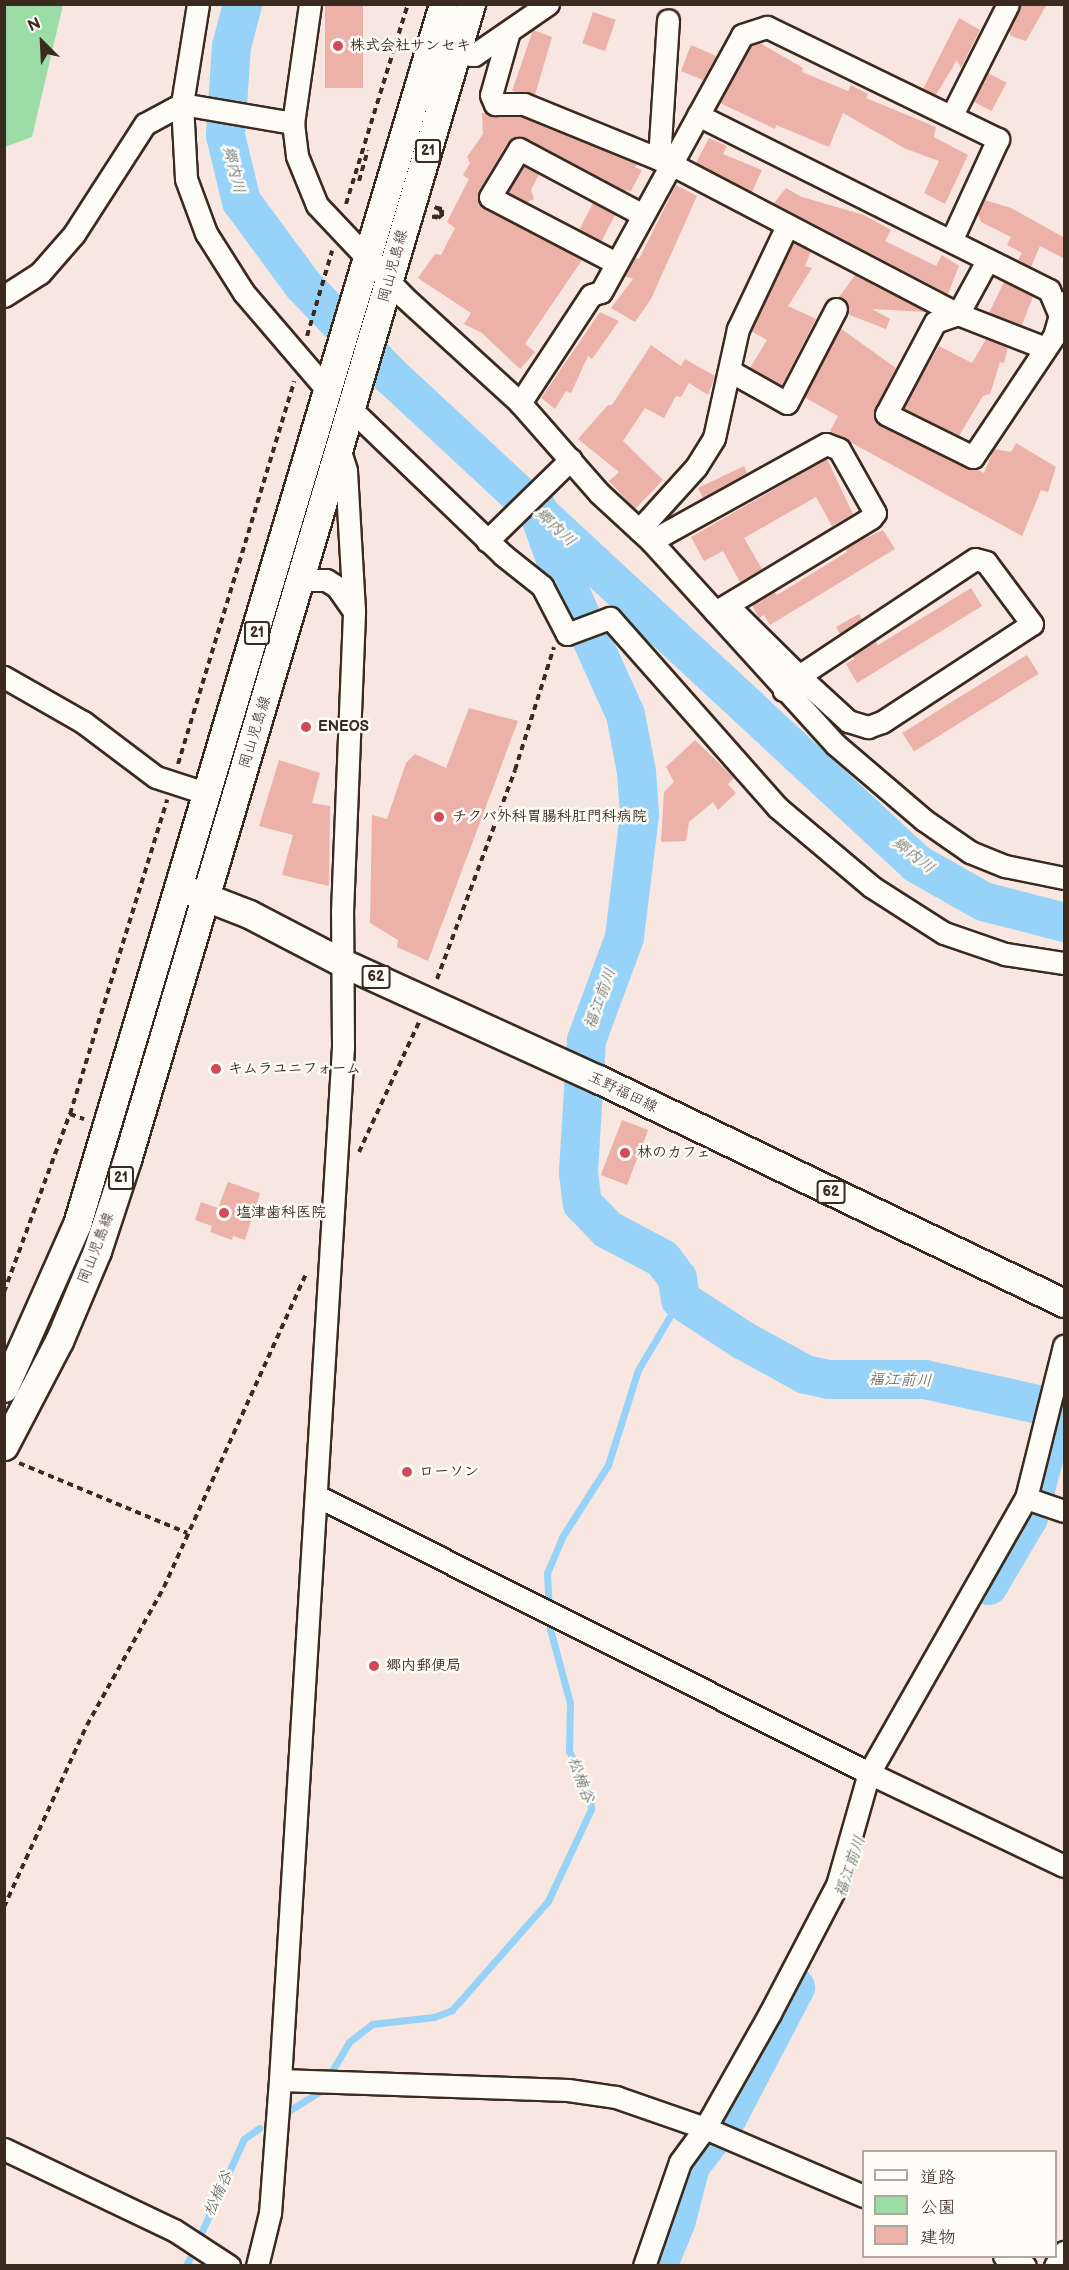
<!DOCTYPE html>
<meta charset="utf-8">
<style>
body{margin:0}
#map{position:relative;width:1069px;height:2270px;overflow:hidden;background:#f8e6e0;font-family:"Balsamiq Sans","Klee One",sans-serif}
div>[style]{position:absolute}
.green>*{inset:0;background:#9cdda7}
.stream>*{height:7px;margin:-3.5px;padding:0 3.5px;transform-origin:3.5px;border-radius:3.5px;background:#97d3f8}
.river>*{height:39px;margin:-19.5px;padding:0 19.5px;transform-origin:19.5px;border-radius:19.5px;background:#97d3f8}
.building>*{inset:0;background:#ecb1a9;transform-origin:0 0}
.path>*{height:4px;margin-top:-2px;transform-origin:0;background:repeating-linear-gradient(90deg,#3b2a1e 0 6px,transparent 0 10.5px)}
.roads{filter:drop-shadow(2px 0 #3b2a1e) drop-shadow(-2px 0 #3b2a1e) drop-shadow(0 2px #3b2a1e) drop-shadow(0 -2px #3b2a1e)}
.minor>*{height:21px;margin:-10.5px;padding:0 10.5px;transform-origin:10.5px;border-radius:10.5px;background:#fdfcf7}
.major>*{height:27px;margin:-13.5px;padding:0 13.5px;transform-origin:13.5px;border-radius:13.5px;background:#fdfcf7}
.dots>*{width:16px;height:16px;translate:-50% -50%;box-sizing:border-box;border:3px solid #fdfcf7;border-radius:50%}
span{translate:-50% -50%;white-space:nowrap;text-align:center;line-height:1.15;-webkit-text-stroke:5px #fdfcf7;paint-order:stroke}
.shield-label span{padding:2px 4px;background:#fdfcf7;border:2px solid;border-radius:4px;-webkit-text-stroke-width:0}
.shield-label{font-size:14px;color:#3b2a1e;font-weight:700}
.poi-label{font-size:15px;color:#3b2a1e;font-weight:700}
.left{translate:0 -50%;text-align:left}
.street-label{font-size:15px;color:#3b2a1e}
.water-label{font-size:16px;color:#575d5f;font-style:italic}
.frame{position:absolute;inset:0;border:6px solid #3b2a1e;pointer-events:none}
.legend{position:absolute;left:862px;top:2150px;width:195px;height:108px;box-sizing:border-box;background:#fdfcf7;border:2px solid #afa8a0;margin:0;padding:8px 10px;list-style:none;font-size:18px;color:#3b2a1e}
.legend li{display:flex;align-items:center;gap:12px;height:30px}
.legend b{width:30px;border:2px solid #afa8a0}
.north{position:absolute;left:12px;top:12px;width:60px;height:60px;-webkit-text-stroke:4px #fdfcf7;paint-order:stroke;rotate:336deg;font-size:16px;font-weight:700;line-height:24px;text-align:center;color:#3b2a1e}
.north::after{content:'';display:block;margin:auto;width:21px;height:27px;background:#3b2a1e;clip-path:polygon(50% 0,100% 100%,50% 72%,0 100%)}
</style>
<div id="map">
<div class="green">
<div style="clip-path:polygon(4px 5px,63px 5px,32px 137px,5px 147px)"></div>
</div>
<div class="stream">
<div style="left:290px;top:2110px;width:36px;rotate:-32deg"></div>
<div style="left:320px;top:2091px;width:57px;rotate:-59.4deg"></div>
<div style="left:349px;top:2042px;width:29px;rotate:-38deg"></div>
<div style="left:372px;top:2024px;width:62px;rotate:-6.4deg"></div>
<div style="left:434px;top:2017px;width:19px;rotate:-21deg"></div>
<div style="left:452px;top:2010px;width:145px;rotate:-48.6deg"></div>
<div style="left:548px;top:1901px;width:102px;rotate:-64.9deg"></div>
<div style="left:591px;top:1809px;width:17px;rotate:-97deg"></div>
<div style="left:589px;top:1792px;width:46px;rotate:-116deg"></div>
<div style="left:569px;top:1751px;width:48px;rotate:-88.8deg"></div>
<div style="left:570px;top:1703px;width:77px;rotate:-105.1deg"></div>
<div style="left:550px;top:1629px;width:56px;rotate:-93.1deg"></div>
<div style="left:547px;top:1573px;width:39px;rotate:-67deg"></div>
<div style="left:562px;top:1537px;width:85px;rotate:-57.4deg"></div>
<div style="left:608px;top:1465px;width:100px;rotate:-72.5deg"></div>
<div style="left:638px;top:1370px;width:82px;rotate:-59.4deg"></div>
<div style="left:186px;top:2266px;width:140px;rotate:-65.5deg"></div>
<div style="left:244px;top:2139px;width:19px;rotate:-36deg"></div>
</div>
<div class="river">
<div style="left:242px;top:4px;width:43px;rotate:104.7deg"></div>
<div style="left:231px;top:46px;width:89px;rotate:93.9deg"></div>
<div style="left:225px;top:135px;width:68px;rotate:76.4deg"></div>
<div style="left:241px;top:201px;width:104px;rotate:53.6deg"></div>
<div style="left:303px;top:285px;width:125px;rotate:46deg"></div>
<div style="left:390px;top:375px;width:718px;rotate:42.85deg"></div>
<div style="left:916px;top:863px;width:77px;rotate:29.6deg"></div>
<div style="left:983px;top:901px;width:84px;rotate:14.5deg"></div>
<div style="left:536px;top:506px;width:56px;rotate:70.3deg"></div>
<div style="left:555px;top:559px;width:170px;rotate:65.7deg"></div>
<div style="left:625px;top:714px;width:58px;rotate:79.1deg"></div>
<div style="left:636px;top:771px;width:43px;rotate:86deg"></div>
<div style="left:639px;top:814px;width:124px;rotate:97deg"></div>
<div style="left:624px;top:937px;width:110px;rotate:110.3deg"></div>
<div style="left:586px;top:1040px;width:132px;rotate:93.5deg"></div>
<div style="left:578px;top:1172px;width:31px;rotate:83deg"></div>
<div style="left:582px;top:1203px;width:36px;rotate:46deg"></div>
<div style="left:607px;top:1229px;width:62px;rotate:27.8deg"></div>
<div style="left:662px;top:1258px;width:25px;rotate:53deg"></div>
<div style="left:677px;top:1278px;width:21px;rotate:82deg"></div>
<div style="left:680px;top:1299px;width:75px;rotate:33.1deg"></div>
<div style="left:743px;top:1340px;width:71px;rotate:28.7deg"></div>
<div style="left:805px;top:1374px;width:24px;rotate:12deg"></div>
<div style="left:828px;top:1379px;width:96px"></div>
<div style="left:924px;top:1379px;width:135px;rotate:12.4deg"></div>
<div style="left:1056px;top:1408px;width:113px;rotate:104.4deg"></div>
<div style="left:1028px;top:1517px;width:79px;rotate:120.5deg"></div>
<div style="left:657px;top:2266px;width:50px;rotate:-67.6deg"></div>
<div style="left:676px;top:2220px;width:57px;rotate:-75.7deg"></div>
<div style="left:690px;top:2165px;width:61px;rotate:-52.4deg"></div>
<div style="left:727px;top:2117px;width:147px;rotate:-62.4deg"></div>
</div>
<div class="building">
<div style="left:325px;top:4px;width:38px;height:84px"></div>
<div style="clip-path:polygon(1021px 4px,1047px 4px,1026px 41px,1011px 36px,1009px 30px)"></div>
<div style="left:593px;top:12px;width:24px;height:33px;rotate:19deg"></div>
<div style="clip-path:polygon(959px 18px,980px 30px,961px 68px,957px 60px,936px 95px,923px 89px)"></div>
<div style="clip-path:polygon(533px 30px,552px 37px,535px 95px,512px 91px)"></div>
<div style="clip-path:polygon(760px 43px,803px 68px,802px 72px,848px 91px,851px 85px,868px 94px,866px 98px,936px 127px,934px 137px,968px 155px,945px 204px,924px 193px,939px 161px,906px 149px,843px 113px,829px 147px,776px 125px,775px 129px,720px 103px,751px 46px)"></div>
<div style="clip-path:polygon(691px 45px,716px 56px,703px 80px,681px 71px)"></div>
<div style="left:988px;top:73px;width:21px;height:32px;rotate:28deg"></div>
<div style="clip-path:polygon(482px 113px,522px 117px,637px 164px,635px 167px,642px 170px,631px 191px,624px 190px,525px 138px,513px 138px,508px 142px,479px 190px,479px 204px,582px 260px,525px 344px,535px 352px,520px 369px,482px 333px,464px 324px,471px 313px,418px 278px,435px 254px,441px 255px,455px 228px,447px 222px,469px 179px,463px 175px,470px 163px,467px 157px,483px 134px)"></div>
<div style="clip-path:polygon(709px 138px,727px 146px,723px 154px,762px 170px,752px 192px,696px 163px)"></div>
<div style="clip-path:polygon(524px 166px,539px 174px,531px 190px,534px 199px,527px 202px,508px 192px)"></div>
<div style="clip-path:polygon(676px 185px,697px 196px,651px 299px,635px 322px,611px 308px,633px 279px,625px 276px,634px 257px,639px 259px)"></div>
<div style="clip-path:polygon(786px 188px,802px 197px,864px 215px,891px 230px,885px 241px,936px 266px,942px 255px,959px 266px,948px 294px,774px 203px)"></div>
<div style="clip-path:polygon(985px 200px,1011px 208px,1065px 238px,1065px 259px,1040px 246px,1031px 267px,1018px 260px,1022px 253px,1007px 245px,1011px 237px,981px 222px,978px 214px)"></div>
<div style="left:593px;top:203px;width:25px;height:30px;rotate:27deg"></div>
<div style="clip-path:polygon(793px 242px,811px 251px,805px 266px,812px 268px,788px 306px,816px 319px,782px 385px,750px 368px,767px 340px,751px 331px)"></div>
<div style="clip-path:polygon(855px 275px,927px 312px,872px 309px,890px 319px,886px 329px,847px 314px,847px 303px,839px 297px)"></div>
<div style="clip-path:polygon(1004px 282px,1033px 296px,1022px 325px,989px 313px)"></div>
<div style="clip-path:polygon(600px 312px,619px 321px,592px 359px,588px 356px,571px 393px,566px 391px,555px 409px,541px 398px)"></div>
<div style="clip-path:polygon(840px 328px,896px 368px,875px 409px,875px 420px,880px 425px,984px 473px,994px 449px,1011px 452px,1016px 443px,1056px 467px,1048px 492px,1041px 490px,1022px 536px,830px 431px,838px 416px,804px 397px)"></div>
<div style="clip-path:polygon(986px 339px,1008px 347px,1004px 363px,1000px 362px,990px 394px,983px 396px,959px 436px,903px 408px,939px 346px,972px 363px)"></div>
<div style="clip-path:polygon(651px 345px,681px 366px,685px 359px,715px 376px,708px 395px,689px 383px,681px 397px,676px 396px,664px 418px,645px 408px,623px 441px,663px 480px,635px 509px,609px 481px,619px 472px,578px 439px,608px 405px,612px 405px)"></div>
<div style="clip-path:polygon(827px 459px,853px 514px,832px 526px,816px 497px,744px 538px,762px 569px,740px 582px,723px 551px,704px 561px,691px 537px)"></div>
<div style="clip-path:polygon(744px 466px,747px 473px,703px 498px,698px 488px)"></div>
<div style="clip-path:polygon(883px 530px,895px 549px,770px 625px,764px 615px,759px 618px,752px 605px,774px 591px,777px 595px,847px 552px,845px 548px)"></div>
<div style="clip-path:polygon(971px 588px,982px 606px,857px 683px,846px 664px,854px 659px,852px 656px,875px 641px,878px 645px)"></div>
<div style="clip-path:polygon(859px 614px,862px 619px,840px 634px,836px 627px)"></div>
<div style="left:1027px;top:655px;width:22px;height:147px;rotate:58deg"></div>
<div style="clip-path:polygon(469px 708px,518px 721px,428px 961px,397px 947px,398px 940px,370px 923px,372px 815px,387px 819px,406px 763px,415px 754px,446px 768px)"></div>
<div style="clip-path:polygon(695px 740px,734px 778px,728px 784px,736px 793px,718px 810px,713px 802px,689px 822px,686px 841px,661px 842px,664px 792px,674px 782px,666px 767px)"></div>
<div style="clip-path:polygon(279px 760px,320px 773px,312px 803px,330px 806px,329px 886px,282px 875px,293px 835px,259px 826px)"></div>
<div style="left:622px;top:1120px;width:28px;height:59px;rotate:21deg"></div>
<div style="clip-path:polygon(228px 1182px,260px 1193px,245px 1240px,233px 1236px,232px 1240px,210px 1232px,212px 1226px,195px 1220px,201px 1202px,218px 1208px)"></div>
</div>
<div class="path">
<div style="left:359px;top:181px;width:32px;rotate:-74deg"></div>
<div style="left:346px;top:204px;width:209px;rotate:-72.8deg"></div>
<div style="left:433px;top:216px;width:5px;rotate:22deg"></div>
<div style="left:438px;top:218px;width:5px;rotate:-37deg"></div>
<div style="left:442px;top:215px;width:6px;rotate:-108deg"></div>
<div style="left:440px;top:209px;width:6px;rotate:-162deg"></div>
<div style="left:432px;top:217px;width:10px;rotate:-6deg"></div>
<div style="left:442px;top:216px;width:7px;rotate:-90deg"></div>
<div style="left:442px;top:209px;width:6px;rotate:-171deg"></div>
<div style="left:307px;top:336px;width:89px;rotate:-73.6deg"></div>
<div style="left:178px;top:764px;width:400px;rotate:-73.1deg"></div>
<div style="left:437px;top:979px;width:223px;rotate:-69.5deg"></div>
<div style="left:515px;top:770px;width:129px;rotate:-72.4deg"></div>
<div style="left:70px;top:1114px;width:15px;rotate:20deg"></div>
<div style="left:359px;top:1152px;width:143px;rotate:-65.2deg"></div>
<div style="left:4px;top:1292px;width:190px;rotate:-69.7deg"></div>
<div style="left:70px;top:1114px;width:329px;rotate:-72.8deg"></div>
<div style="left:19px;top:1463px;width:182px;rotate:22.6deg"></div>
<div style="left:4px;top:1907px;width:200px;rotate:-65.5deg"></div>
<div style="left:87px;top:1725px;width:158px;rotate:-60.8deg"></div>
<div style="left:164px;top:1587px;width:346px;rotate:-65.6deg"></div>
</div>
<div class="roads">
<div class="minor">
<div style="left:198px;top:4px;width:101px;rotate:99.1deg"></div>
<div style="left:182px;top:104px;width:75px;rotate:86.9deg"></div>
<div style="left:186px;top:179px;width:58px;rotate:69.7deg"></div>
<div style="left:206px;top:233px;width:71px;rotate:57.7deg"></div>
<div style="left:244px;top:293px;width:130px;rotate:49.4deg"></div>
<div style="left:310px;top:4px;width:120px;rotate:98.1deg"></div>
<div style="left:293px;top:123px;width:33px;rotate:83deg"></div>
<div style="left:297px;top:156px;width:53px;rotate:67.8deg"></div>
<div style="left:317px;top:205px;width:125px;rotate:46.6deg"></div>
<div style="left:403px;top:296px;width:159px;rotate:42.4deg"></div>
<div style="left:520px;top:403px;width:120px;rotate:48.7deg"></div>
<div style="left:599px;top:493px;width:71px;rotate:42.7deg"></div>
<div style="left:651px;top:541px;width:274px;rotate:47.8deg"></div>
<div style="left:835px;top:744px;width:117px;rotate:40.5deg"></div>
<div style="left:924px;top:820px;width:56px;rotate:34.8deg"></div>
<div style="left:970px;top:852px;width:38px;rotate:22deg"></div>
<div style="left:1005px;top:866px;width:60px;rotate:11.5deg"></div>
<div style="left:508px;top:35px;width:62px;rotate:105.8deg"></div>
<div style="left:491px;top:95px;width:10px;rotate:66deg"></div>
<div style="left:495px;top:104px;width:29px"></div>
<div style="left:524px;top:104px;width:159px;rotate:22.2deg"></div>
<div style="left:671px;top:164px;width:324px;rotate:27.6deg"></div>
<div style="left:958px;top:314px;width:93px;rotate:21.3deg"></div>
<div style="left:456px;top:54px;width:18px;rotate:3deg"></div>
<div style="left:474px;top:55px;width:90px;rotate:-34.6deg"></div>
<div style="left:182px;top:104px;width:113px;rotate:9.7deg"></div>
<div style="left:698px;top:115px;width:392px;rotate:26.5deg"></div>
<div style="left:1049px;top:290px;width:33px;rotate:67deg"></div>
<div style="left:952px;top:115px;width:124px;rotate:-63.2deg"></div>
<div style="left:659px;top:159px;width:139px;rotate:-86.3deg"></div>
<div style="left:987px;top:261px;width:60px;rotate:118.7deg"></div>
<div style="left:958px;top:314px;width:24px;rotate:161deg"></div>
<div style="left:935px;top:322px;width:104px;rotate:118deg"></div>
<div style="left:886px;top:414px;width:97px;rotate:26.3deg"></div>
<div style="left:973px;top:457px;width:146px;rotate:-56.2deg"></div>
<div style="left:1054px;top:336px;width:35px;rotate:-74deg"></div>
<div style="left:616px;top:263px;width:142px;rotate:-152.4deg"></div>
<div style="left:490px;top:197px;width:56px;rotate:-58.9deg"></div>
<div style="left:519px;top:149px;width:140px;rotate:28deg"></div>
<div style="left:4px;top:296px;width:43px;rotate:-32.6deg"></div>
<div style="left:40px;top:273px;width:52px;rotate:-48.9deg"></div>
<div style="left:74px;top:234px;width:131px;rotate:-57.2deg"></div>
<div style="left:145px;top:124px;width:42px;rotate:-28.4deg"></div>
<div style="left:730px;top:371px;width:65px;rotate:29.3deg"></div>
<div style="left:787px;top:403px;width:106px;rotate:-62.5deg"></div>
<div style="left:520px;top:403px;width:129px;rotate:-56.7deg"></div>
<div style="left:591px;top:295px;width:10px;rotate:-17deg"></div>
<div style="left:601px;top:292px;width:293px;rotate:-61.2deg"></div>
<div style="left:742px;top:35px;width:26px;rotate:-18deg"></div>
<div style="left:767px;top:27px;width:257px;rotate:25.9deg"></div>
<div style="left:998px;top:139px;width:110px;rotate:114.7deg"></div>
<div style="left:353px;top:411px;width:208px;rotate:43.8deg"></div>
<div style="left:503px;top:555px;width:50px;rotate:38.5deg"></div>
<div style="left:542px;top:586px;width:54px;rotate:62.5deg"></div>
<div style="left:567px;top:634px;width:46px;rotate:-20.4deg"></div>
<div style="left:610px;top:618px;width:252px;rotate:48.5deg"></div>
<div style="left:777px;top:807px;width:124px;rotate:40.1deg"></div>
<div style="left:872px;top:887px;width:85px;rotate:32.6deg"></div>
<div style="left:944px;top:933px;width:65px;rotate:19deg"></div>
<div style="left:1005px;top:954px;width:60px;rotate:8.7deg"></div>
<div style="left:639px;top:530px;width:85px;rotate:-47.9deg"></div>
<div style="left:696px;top:467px;width:34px;rotate:-58deg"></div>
<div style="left:714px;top:438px;width:112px;rotate:-77.6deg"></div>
<div style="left:738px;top:329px;width:114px;rotate:-64.6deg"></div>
<div style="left:487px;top:541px;width:117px;rotate:-44.3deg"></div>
<div style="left:651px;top:541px;width:200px;rotate:-29deg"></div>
<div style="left:826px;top:444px;width:14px;rotate:21deg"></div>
<div style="left:839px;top:449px;width:73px;rotate:60.6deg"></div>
<div style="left:875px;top:513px;width:6px;rotate:129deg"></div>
<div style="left:871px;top:518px;width:182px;rotate:148.9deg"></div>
<div style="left:302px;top:580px;width:24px"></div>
<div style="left:326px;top:580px;width:13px;rotate:32deg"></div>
<div style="left:337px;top:587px;width:28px;rotate:55deg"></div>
<div style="left:728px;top:606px;width:100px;rotate:44.6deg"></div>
<div style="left:799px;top:676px;width:67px;rotate:42.6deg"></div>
<div style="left:848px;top:721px;width:21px;rotate:17deg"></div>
<div style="left:868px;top:727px;width:15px;rotate:-20deg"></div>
<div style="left:882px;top:722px;width:179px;rotate:-33.2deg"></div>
<div style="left:1032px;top:624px;width:77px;rotate:-126.6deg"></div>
<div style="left:986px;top:562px;width:11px;rotate:-165deg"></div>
<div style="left:975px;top:559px;width:211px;rotate:146.4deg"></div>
<div style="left:799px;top:676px;width:21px;rotate:137deg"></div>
<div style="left:4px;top:677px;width:91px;rotate:29.7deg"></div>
<div style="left:83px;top:722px;width:91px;rotate:37deg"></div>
<div style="left:156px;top:777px;width:55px;rotate:18.1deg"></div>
<div style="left:317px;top:1496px;width:618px;rotate:26.65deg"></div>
<div style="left:869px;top:1773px;width:216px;rotate:25.5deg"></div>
<div style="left:1026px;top:1498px;width:40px;rotate:18.9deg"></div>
<div style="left:280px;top:2080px;width:288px;rotate:2deg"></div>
<div style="left:568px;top:2090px;width:49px;rotate:8.3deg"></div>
<div style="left:616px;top:2097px;width:94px;rotate:19.2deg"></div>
<div style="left:705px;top:2128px;width:173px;rotate:23.2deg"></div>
<div style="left:4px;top:2149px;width:188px;rotate:25.5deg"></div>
<div style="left:174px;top:2230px;width:66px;rotate:33.2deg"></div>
<div style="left:1004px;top:2256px;width:23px;rotate:25deg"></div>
<div style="left:257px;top:2266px;width:55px;rotate:-76.2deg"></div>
<div style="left:270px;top:2213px;width:133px;rotate:-85.7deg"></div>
<div style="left:280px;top:2080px;width:1036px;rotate:-86.51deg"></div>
<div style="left:343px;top:1046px;width:134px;rotate:-90.4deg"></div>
<div style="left:342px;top:912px;width:302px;rotate:-87.7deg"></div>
<div style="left:354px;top:610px;width:140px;rotate:-93.3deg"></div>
<div style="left:346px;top:470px;width:19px;rotate:-108deg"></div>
<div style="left:644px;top:2266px;width:110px;rotate:-70.9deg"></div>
<div style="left:680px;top:2162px;width:42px;rotate:-53.7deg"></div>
<div style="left:705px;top:2128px;width:132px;rotate:-60.5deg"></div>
<div style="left:770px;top:2013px;width:144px;rotate:-62.4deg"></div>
<div style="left:837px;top:1885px;width:116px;rotate:-74.1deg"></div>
<div style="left:869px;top:1773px;width:317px;rotate:-60.3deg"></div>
<div style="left:1026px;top:1498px;width:157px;rotate:-76deg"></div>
<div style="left:1055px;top:2266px;width:17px;rotate:-57deg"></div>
</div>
<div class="major">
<div style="left:190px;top:891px;width:63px;rotate:21.3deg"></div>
<div style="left:249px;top:914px;width:106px;rotate:27.5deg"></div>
<div style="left:343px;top:963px;width:280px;rotate:24.5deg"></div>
<div style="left:598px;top:1079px;width:517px;rotate:25.67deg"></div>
<div style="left:4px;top:1388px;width:180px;rotate:-66deg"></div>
<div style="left:77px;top:1224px;width:1274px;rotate:-73.3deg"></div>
<div style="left:4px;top:1446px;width:119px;rotate:-62.4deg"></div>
<div style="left:59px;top:1341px;width:98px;rotate:-67.1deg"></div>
<div style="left:97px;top:1251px;width:96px;rotate:-71.8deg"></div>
<div style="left:127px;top:1160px;width:1206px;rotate:-73.43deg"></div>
</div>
</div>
<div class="dots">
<div style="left:338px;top:46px;background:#d1495b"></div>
<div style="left:306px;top:727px;background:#d1495b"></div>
<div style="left:439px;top:817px;background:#d1495b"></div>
<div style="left:216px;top:1069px;background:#d1495b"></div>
<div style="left:625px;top:1153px;background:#d1495b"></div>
<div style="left:224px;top:1213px;background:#d1495b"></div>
<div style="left:407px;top:1472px;background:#d1495b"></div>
<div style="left:374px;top:1666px;background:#d1495b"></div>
</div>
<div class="shield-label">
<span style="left:428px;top:151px">21</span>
<span style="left:257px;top:633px">21</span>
<span style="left:376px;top:977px">62</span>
<span style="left:121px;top:1178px">21</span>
<span style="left:831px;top:1192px">62</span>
</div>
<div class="poi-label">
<span class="left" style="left:350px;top:46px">株式会社サンセキ</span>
<span class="left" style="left:318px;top:727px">ENEOS</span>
<span class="left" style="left:452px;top:817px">チクバ外科胃腸科肛門科病院</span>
<span class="left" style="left:228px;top:1069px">キムラユニフォーム</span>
<span class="left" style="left:637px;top:1153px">林のカフェ</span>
<span class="left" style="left:236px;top:1213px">塩津歯科医院</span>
<span class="left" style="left:419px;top:1472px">ローソン</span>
<span class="left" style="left:386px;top:1666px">郷内郵便局</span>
</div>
<div class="street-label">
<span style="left:393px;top:266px;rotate:-75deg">岡山児島線</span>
<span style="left:255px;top:732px;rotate:-73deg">岡山児島線</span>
<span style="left:623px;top:1092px;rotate:26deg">玉野福田線</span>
<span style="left:96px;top:1248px;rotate:-69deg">岡山児島線</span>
</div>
<div class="water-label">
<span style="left:233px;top:170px;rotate:76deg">郷内川</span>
<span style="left:555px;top:528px;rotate:43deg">郷内川</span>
<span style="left:913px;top:856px;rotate:38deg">郷内川</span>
<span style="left:601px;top:999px;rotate:-70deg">福江前川</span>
<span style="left:900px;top:1381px;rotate:2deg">福江前川</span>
<span style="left:580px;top:1780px;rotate:70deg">松楠谷</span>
<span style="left:851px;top:1867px;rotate:-71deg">福江前川</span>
<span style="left:219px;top:2194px;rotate:-65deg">松楠谷</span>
</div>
<div class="frame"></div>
<ul class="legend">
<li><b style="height:8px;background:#fdfcf7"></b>道路</li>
<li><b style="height:16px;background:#9cdda7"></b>公園</li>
<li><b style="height:16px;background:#ecb1a9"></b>建物</li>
</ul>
<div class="north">N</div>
</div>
